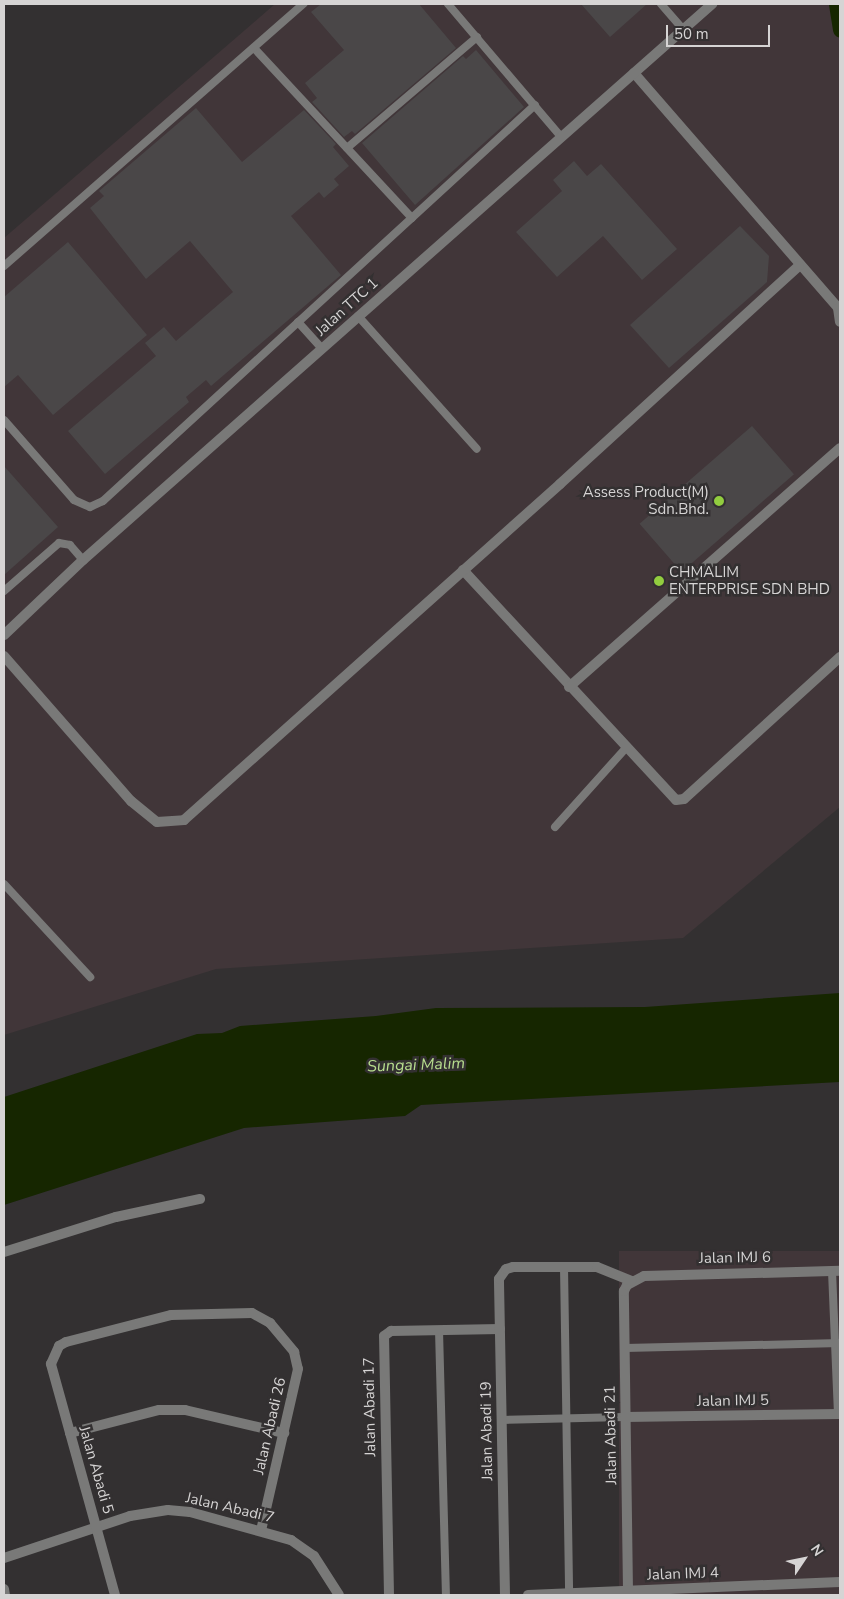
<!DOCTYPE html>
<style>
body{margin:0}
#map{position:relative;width:844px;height:1599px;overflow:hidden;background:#333031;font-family:"Nunito Sans",sans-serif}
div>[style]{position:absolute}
.built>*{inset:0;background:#413639;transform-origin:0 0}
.water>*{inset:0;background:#162600}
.canal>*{height:15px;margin:-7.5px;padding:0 7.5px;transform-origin:7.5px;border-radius:7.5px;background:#162600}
.building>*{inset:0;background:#4a4748;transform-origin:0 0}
.service>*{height:8px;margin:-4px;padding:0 4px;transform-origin:4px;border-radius:4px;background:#797978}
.minor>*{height:10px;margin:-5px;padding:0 5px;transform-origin:5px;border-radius:5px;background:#797978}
.dots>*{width:14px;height:14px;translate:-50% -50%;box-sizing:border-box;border:2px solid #333031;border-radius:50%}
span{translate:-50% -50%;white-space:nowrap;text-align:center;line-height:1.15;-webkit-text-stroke:5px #333031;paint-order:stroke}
.street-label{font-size:15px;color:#d6d4d4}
.poi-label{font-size:15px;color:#d6d4d4}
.right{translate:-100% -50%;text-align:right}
.left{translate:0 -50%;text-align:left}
.water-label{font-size:16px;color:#b8de8e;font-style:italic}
.frame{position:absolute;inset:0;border:5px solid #d6d4d4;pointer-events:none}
.north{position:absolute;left:779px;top:1534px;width:50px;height:50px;-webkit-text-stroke:4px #333031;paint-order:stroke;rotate:56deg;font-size:14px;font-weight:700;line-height:20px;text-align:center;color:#d6d4d4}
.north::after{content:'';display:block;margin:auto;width:18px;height:22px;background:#d6d4d4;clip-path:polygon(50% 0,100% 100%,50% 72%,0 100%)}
.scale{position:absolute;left:666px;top:25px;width:104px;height:22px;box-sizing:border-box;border:2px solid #d6d4d4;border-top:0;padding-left:6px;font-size:15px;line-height:18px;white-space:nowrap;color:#d6d4d4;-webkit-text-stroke:4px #333031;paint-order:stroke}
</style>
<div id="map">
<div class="built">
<div style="clip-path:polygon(275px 4px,840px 4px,840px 807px,683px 938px,216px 969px,4px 1035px,4px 238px)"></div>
<div style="left:840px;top:1251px;width:344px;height:221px;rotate:90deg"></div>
</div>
<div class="water">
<div style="clip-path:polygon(840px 993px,840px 1082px,421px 1105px,405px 1116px,244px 1128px,4px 1205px,4px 1097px,197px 1034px,222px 1033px,240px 1026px,376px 1016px,436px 1008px,645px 1007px)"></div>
</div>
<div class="canal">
<div style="left:836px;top:4px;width:26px;rotate:81deg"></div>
</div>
<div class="building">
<div style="clip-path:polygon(321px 4px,419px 4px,456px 48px,355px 134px,352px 131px,344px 137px,312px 102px,317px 98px,305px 83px,344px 50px,311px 12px)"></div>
<div style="clip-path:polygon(581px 4px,647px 4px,610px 37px)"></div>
<div style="clip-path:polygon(476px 50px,524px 107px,415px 205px,362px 143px,463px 56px,466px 59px)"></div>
<div style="clip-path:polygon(196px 108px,242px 162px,304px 110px,336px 144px,333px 147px,349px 166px,334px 179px,339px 185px,324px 198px,319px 192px,291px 216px,341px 275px,211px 386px,206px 380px,186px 397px,189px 402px,105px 474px,68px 431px,156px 356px,145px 343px,164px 327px,176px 341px,233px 292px,190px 241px,146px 279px,90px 208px,104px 196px,99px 191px)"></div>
<div style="clip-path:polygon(574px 161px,587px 176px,601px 164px,677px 249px,642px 280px,603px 236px,557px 277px,516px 232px,562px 191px,553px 180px)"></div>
<div style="clip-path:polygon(740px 226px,769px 256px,767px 282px,669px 368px,630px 325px)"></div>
<div style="clip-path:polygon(68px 242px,147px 335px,53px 415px,18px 375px,4px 387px,4px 297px)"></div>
<div style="left:752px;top:426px;width:64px;height:149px;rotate:49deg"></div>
<div style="clip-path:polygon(4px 466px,58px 527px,4px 575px)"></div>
</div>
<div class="service">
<div style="left:448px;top:4px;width:175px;rotate:49.6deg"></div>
<div style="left:661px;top:4px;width:33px;rotate:49deg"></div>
<div style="left:254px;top:48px;width:232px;rotate:47.1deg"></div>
<div style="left:347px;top:148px;width:171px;rotate:-40.5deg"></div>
<div style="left:4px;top:266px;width:398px;rotate:-41.2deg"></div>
<div style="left:358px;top:316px;width:178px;rotate:48.2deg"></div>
<div style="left:298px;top:322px;width:36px;rotate:48deg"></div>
<div style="left:4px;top:420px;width:106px;rotate:48.8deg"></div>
<div style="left:74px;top:500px;width:17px;rotate:24deg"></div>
<div style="left:90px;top:507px;width:14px;rotate:-25deg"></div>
<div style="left:103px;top:501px;width:586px;rotate:-42.51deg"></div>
<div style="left:4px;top:591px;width:73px;rotate:-41.1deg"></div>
<div style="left:59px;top:543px;width:11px;rotate:10deg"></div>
<div style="left:70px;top:545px;width:20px;rotate:49deg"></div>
<div style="left:555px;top:827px;width:106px;rotate:-48.1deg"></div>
<div style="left:4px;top:884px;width:127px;rotate:47.2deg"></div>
<div style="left:564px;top:1267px;width:327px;rotate:89.1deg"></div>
<div style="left:832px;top:1271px;width:143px;rotate:87.6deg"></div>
<div style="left:439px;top:1330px;width:265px;rotate:88.5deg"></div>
<div style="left:625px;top:1348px;width:215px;rotate:-1.3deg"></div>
<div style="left:502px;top:1420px;width:123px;rotate:-1.4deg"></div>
</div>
<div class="minor">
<div style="left:634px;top:73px;width:311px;rotate:49deg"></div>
<div style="left:838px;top:308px;width:14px;rotate:82deg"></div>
<div style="left:463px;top:570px;width:313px;rotate:47.2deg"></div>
<div style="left:676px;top:800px;width:8px;rotate:-7deg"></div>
<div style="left:684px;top:799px;width:211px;rotate:-42.3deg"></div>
<div style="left:4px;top:635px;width:109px;rotate:-43.5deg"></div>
<div style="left:83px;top:560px;width:840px;rotate:-41.47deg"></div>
<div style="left:4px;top:656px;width:193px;rotate:48.8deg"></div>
<div style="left:131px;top:801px;width:33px;rotate:39deg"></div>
<div style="left:157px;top:822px;width:27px;rotate:-4deg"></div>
<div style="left:184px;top:820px;width:504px;rotate:-41.78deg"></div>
<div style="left:560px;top:484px;width:323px;rotate:-42.4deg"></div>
<div style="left:569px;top:687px;width:361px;rotate:-41.4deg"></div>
<div style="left:4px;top:1252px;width:117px;rotate:-17.4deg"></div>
<div style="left:116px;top:1217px;width:86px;rotate:-12.1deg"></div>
<div style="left:625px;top:1417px;width:215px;rotate:-0.8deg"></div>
<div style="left:70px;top:1433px;width:92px;rotate:-14.5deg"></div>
<div style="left:159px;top:1410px;width:26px"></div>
<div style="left:185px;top:1410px;width:102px;rotate:13.1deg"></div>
<div style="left:4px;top:1558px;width:133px;rotate:-18.4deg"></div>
<div style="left:130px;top:1516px;width:38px;rotate:-9deg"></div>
<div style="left:168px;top:1510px;width:22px;rotate:5deg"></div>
<div style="left:190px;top:1512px;width:105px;rotate:15.5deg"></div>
<div style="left:291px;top:1540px;width:28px;rotate:35deg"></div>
<div style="left:314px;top:1556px;width:46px;rotate:57.3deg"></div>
<div style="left:4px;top:1589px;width:6px;rotate:81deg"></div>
<div style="left:628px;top:1591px;width:300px;rotate:-90.8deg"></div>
<div style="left:624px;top:1291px;width:7px;rotate:-63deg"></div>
<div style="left:627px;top:1285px;width:19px;rotate:-28deg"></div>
<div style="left:644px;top:1276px;width:196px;rotate:-1.5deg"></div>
<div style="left:115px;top:1595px;width:240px;rotate:-105.5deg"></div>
<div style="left:51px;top:1364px;width:20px;rotate:-66deg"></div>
<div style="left:59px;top:1346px;width:8px;rotate:-30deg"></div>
<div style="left:66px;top:1342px;width:108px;rotate:-14.4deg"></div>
<div style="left:171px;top:1315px;width:81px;rotate:-1.4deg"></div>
<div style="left:252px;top:1313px;width:21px;rotate:29deg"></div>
<div style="left:270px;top:1323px;width:38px;rotate:50deg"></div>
<div style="left:294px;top:1352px;width:17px;rotate:77deg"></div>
<div style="left:298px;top:1369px;width:165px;rotate:102.9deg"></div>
<div style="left:389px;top:1595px;width:259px;rotate:-91.1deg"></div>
<div style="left:384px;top:1336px;width:9px;rotate:-36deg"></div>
<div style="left:391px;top:1331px;width:109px;rotate:-1.1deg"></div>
<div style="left:505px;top:1595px;width:316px;rotate:-91.1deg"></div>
<div style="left:499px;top:1279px;width:12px;rotate:-55deg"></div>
<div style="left:506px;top:1269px;width:7px;rotate:-16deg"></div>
<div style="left:513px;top:1267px;width:84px"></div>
<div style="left:597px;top:1267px;width:37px;rotate:22deg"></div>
<div style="left:528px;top:1595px;width:312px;rotate:-2.4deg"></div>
</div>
<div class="dots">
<div style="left:719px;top:501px;background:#92cd3f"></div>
<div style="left:659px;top:581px;background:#92cd3f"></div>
</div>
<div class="street-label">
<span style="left:347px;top:307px;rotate:-42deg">Jalan TTC 1</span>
<span style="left:735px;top:1258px;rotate:-1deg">Jalan IMJ 6</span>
<span style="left:733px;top:1401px;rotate:-1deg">Jalan IMJ 5</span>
<span style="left:370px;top:1407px;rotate:-91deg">Jalan Abadi 17</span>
<span style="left:270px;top:1426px;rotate:-77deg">Jalan Abadi 26</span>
<span style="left:487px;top:1431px;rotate:-91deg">Jalan Abadi 19</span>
<span style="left:611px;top:1435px;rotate:-91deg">Jalan Abadi 21</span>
<span style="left:96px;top:1470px;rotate:74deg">Jalan Abadi 5</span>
<span style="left:230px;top:1508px;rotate:13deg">Jalan Abadi 7</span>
<span style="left:683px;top:1574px;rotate:-2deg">Jalan IMJ 4</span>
</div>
<div class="poi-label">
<span class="right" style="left:709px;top:501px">Assess Product(M)<br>Sdn.Bhd.</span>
<span class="left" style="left:669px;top:581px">CHMALIM<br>ENTERPRISE SDN BHD</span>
</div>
<div class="water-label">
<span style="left:416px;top:1065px;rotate:-2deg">Sungai Malim</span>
</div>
<div class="frame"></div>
<div class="north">N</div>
<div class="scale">50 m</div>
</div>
